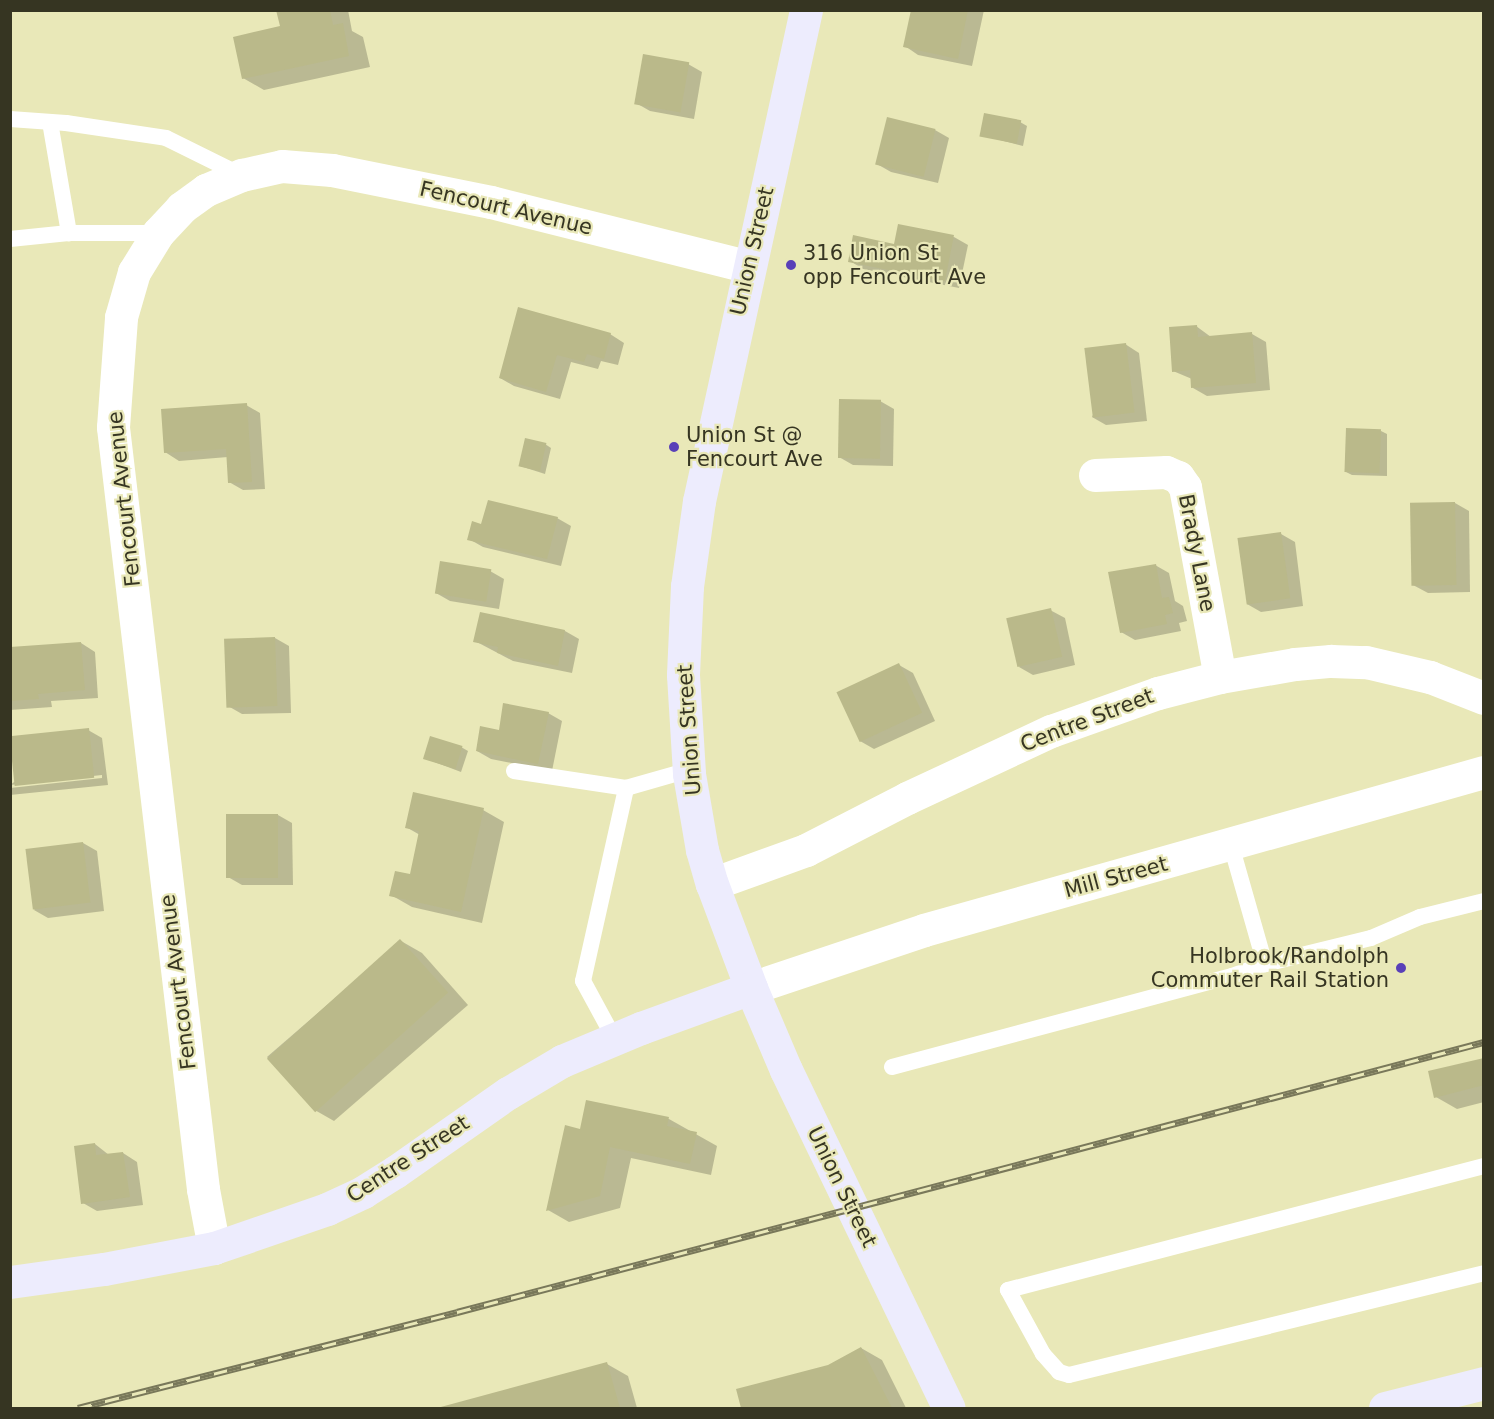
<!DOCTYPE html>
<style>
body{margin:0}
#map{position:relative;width:1494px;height:1419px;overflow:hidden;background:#e9e8b8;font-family:"DejaVu Sans",sans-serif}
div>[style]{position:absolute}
.shadow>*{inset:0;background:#0003}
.building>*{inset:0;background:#bab98a;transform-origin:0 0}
.service>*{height:16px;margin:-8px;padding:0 8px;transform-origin:8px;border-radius:8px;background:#fff}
.minor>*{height:33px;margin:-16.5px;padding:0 16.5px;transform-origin:16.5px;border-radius:16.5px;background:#fff}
.tertiary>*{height:33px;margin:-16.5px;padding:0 16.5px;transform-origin:16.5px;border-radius:16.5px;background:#fff}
.secondary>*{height:33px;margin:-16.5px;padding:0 16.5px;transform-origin:16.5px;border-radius:16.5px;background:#edecfd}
.rail>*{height:7px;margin-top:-3.5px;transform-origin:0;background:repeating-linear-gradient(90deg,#e9e8b8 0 14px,#79785a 0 28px);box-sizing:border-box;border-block:2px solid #79785a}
.dots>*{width:16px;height:16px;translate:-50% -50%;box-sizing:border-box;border:3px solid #e9e8b8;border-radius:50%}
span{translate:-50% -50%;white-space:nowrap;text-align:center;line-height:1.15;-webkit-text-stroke:4.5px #e9e8b8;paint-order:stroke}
.street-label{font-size:21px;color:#363522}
.poi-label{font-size:21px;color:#363522}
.left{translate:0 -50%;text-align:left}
.right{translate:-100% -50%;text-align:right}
.frame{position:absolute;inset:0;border:12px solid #363522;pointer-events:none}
</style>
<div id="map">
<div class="shadow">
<div style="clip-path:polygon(278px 10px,348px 10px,352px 31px,363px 37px,370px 67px,264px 90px,243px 78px,282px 27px)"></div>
<div style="clip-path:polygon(912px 10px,984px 10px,972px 66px,918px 55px,905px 46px)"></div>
<div style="clip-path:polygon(688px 64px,702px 72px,694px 119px,650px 111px,636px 103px)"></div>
<div style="clip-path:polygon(1020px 122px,1027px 126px,1023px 146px,981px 135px)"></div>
<div style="clip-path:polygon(935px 130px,949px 138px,938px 183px,891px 172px,877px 164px)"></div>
<div style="clip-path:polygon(954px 237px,968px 245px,959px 288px,863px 269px,850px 261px,895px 245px)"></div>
<div style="clip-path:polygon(519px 309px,610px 334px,624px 343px,618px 365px,601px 361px,598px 369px,571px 362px,560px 399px,514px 386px,500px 378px)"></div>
<div style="clip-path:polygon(1196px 326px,1211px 337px,1252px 334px,1266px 342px,1270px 390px,1207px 396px,1193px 388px,1192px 379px,1173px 371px)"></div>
<div style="clip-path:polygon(1125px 344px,1139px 353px,1147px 421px,1106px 425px,1092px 417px)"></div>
<div style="clip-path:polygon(880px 401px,894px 409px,893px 466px,853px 465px,839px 457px)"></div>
<div style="clip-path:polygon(246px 405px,260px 413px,265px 489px,243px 490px,229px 482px,228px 457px,179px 461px,165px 452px)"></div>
<div style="clip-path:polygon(1381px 431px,1387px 434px,1387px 476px,1352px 475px,1346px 472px)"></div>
<div style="clip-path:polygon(545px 444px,551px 448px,545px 474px,520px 466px)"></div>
<div style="clip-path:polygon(1455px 503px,1469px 511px,1470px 592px,1428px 593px,1413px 585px)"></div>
<div style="clip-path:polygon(557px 518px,571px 526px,561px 566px,483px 547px,469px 539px,483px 525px)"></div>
<div style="clip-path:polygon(1281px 534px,1295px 542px,1303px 606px,1261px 612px,1247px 604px)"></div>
<div style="clip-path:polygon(1155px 565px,1169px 573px,1175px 601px,1183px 606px,1187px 621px,1179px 623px,1181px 631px,1135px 640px,1121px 632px)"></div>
<div style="clip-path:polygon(490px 571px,504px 579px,499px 609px,450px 601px,436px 593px)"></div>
<div style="clip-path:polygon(1050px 610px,1065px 618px,1075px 665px,1033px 675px,1019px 667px)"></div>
<div style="clip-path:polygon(565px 631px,579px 639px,572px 673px,513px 661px,475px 641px)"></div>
<div style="clip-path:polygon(275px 638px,289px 646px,291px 713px,242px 714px,228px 706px)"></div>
<div style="clip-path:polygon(81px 643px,95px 652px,98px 698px,51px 701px,52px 707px,10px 710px,10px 649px)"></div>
<div style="clip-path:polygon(899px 665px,913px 673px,935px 721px,874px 749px,860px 741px)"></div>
<div style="clip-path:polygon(548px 713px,562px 721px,552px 771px,491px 759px,477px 751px)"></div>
<div style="clip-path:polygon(88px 730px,102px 738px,108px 785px,10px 795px,10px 788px,102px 778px,102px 775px,10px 785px)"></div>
<div style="clip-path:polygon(461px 747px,468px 751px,461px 772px,424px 758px)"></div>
<div style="clip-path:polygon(483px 810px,504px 822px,482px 923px,412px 907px,391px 895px,411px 876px,420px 835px,406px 827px)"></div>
<div style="clip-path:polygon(227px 815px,278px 815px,292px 823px,293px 885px,242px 885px,228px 877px)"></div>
<div style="clip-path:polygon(83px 843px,97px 851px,104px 911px,48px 918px,34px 910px)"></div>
<div style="clip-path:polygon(401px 941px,422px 953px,468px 1005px,334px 1121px,313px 1109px,267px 1057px)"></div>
<div style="clip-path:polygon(1484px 1059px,1484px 1102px,1457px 1109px,1436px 1097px)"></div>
<div style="clip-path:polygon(587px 1102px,669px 1119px,717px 1146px,711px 1175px,631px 1158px,620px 1208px,569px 1222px,548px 1210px,581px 1130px)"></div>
<div style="clip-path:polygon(95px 1144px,109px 1155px,123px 1153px,137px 1162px,143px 1205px,97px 1211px,83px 1203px)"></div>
<div style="clip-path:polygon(861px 1348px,882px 1360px,906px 1408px,743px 1408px,738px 1390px,828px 1366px)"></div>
<div style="clip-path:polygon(607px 1364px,628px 1376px,637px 1408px,440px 1408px)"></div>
</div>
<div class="building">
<div style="clip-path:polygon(276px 10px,330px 10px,333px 25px,343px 23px,349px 56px,242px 79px,233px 37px,280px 26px)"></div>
<div style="clip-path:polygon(911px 10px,968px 10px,958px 59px,903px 47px)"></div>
<div style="left:643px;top:54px;width:47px;height:51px;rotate:10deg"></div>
<div style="left:984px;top:113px;width:38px;height:24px;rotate:11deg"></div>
<div style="left:887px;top:117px;width:50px;height:49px;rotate:14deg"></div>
<div style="clip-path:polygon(898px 224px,954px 235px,945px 281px,848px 262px,853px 235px,894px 244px)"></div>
<div style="clip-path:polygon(518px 307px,611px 333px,604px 359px,587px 354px,584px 362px,557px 355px,546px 392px,499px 378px)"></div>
<div style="clip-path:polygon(1197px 325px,1198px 337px,1252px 332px,1256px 383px,1191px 388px,1190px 370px,1172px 372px,1169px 327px)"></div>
<div style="left:1126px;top:343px;width:70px;height:42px;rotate:83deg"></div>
<div style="left:839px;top:399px;width:42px;height:59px;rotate:1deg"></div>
<div style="clip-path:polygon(247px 403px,252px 482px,228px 483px,226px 449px,164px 453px,161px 409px)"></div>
<div style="left:1346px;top:428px;width:35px;height:44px;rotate:2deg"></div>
<div style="left:525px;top:438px;width:22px;height:29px;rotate:13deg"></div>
<div style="clip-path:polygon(488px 500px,558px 517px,547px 559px,467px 540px,472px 521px,481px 524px)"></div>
<div style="left:1455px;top:502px;width:83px;height:45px;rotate:89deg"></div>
<div style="left:1281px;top:532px;width:67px;height:44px;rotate:82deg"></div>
<div style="left:440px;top:561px;width:52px;height:33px;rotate:9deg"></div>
<div style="clip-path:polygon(1156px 564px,1162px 598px,1169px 597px,1173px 613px,1165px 615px,1167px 624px,1120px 633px,1108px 572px)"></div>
<div style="left:1051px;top:608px;width:50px;height:46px;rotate:77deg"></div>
<div style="clip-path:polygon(480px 612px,565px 630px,558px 666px,497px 653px,498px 647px,473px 642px)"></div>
<div style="left:275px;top:637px;width:69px;height:51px;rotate:88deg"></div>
<div style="clip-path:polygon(81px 642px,85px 690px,38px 694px,39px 699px,10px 701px,10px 647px)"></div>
<div style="left:899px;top:663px;width:55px;height:69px;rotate:65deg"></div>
<div style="clip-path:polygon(503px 703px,549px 712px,538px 764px,476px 751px,480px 726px,499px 730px)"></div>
<div style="left:89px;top:728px;width:50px;height:80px;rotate:84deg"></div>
<div style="left:430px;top:736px;width:34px;height:24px;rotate:17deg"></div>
<div style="clip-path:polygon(413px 792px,484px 808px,461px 912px,389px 896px,395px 871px,410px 874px,419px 831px,405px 828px)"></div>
<div style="left:226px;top:814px;width:52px;height:64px"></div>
<div style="left:83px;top:842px;width:61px;height:58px;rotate:83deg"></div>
<div style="left:400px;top:939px;width:72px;height:179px;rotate:48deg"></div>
<div style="clip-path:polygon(1484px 1058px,1484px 1085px,1434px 1098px,1428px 1071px)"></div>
<div style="clip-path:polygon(586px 1100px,669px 1117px,667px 1126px,697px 1132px,690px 1164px,610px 1147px,600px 1196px,546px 1211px,565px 1125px,580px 1129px)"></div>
<div style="clip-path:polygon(95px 1143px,96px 1155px,123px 1152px,130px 1197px,81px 1204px,74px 1146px)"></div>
<div style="clip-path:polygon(861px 1347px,892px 1408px,741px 1408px,736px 1389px,828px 1365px)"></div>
<div style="clip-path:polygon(607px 1362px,620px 1408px,437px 1408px)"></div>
</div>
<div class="service">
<div style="left:10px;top:119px;width:56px;rotate:4.1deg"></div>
<div style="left:66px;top:123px;width:101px;rotate:8.5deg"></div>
<div style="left:166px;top:138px;width:84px;rotate:26.3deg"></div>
<div style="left:50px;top:122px;width:113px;rotate:80.3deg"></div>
<div style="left:10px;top:239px;width:59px;rotate:-5.8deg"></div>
<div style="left:69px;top:233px;width:89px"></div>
<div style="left:514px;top:771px;width:113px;rotate:8.6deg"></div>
<div style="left:626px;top:788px;width:66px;rotate:-15.9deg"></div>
<div style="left:1231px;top:845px;width:124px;rotate:74.1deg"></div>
<div style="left:1265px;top:964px;width:109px;rotate:-13.8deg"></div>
<div style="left:1371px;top:938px;width:53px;rotate:-23.2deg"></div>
<div style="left:1420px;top:917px;width:66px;rotate:-14deg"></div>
<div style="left:614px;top:1038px;width:65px;rotate:-118.5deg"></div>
<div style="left:583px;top:981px;width:198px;rotate:-77.4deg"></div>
<div style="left:892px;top:1067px;width:352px;rotate:-15deg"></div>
<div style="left:1232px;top:976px;width:35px;rotate:-20deg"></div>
<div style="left:1484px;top:1166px;width:492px;rotate:165.4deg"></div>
<div style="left:1008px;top:1290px;width:73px;rotate:61.3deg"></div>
<div style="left:1043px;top:1354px;width:24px;rotate:48deg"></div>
<div style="left:1059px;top:1372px;width:10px;rotate:17deg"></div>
<div style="left:1069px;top:1375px;width:427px;rotate:-13.8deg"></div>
</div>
<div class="minor">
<div style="left:1095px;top:475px;width:71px;rotate:-2.4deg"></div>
<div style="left:1166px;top:472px;width:13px;rotate:23deg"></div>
<div style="left:1178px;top:477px;width:12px;rotate:55deg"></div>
<div style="left:1185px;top:487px;width:193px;rotate:79.6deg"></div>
<div style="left:712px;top:884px;width:100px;rotate:-19.9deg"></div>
<div style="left:806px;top:850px;width:114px;rotate:-27.2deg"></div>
<div style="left:907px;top:798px;width:159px;rotate:-25deg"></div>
<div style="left:1051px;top:731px;width:114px;rotate:-19.6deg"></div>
<div style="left:1158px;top:693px;width:64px;rotate:-14.5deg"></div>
<div style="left:1220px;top:677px;width:76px;rotate:-9.8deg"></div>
<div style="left:1295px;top:664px;width:36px;rotate:-5deg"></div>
<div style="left:1331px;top:661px;width:35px;rotate:2deg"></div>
<div style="left:1366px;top:662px;width:66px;rotate:13.2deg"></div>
<div style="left:1430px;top:677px;width:58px;rotate:21.3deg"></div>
<div style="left:214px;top:1248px;width:60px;rotate:-100.6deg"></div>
<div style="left:203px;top:1189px;width:767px;rotate:-96.74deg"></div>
<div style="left:113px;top:427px;width:110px;rotate:-85.8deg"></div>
<div style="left:121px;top:317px;width:47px;rotate:-73.9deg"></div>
<div style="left:134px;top:272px;width:46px;rotate:-58.4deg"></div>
<div style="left:158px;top:233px;width:34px;rotate:-47deg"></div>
<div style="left:181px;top:208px;width:31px;rotate:-36deg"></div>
<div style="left:206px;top:190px;width:39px;rotate:-23deg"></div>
<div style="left:242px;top:175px;width:41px;rotate:-12.7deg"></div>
<div style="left:282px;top:166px;width:50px;rotate:4.6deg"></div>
<div style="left:332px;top:170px;width:162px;rotate:11.4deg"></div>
<div style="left:491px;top:202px;width:266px;rotate:14.1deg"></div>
</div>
<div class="tertiary">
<div style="left:751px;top:988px;width:182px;rotate:-18.5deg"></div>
<div style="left:924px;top:930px;width:582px;rotate:-15.76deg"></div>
</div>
<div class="secondary">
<div style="left:806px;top:10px;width:503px;rotate:102.29deg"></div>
<div style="left:699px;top:501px;width:86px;rotate:98deg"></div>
<div style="left:687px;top:586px;width:89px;rotate:92.6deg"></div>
<div style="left:683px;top:675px;width:99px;rotate:86.5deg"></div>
<div style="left:689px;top:774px;width:77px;rotate:80.3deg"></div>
<div style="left:702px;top:850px;width:35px;rotate:74deg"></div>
<div style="left:712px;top:884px;width:111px;rotate:69.4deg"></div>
<div style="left:751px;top:988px;width:89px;rotate:66.9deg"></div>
<div style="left:786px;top:1070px;width:375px;rotate:64.3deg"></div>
<div style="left:10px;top:1282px;width:95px;rotate:-7.9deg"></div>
<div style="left:104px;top:1269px;width:112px;rotate:-10.8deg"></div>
<div style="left:214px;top:1248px;width:120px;rotate:-19deg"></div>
<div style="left:327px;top:1209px;width:40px;rotate:-25deg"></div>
<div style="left:363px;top:1192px;width:38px;rotate:-32deg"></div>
<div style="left:395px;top:1172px;width:138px;rotate:-35deg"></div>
<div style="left:508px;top:1093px;width:63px;rotate:-30.7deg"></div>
<div style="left:562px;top:1061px;width:86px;rotate:-22.7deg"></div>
<div style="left:641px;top:1028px;width:117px;rotate:-20deg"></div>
<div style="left:1385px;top:1408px;width:102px;rotate:-14.2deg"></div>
</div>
<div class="rail">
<div style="left:78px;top:1408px;width:391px;rotate:-14.2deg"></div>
<div style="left:457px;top:1312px;width:1062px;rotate:-14.73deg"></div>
</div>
<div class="dots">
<div style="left:791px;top:265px;background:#5940b8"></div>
<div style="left:674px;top:447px;background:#5940b8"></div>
<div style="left:1401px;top:968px;background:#5940b8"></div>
</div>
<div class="street-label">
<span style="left:506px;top:208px;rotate:13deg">Fencourt Avenue</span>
<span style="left:752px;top:251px;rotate:-77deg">Union Street</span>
<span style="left:124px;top:499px;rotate:-96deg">Fencourt Avenue</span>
<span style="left:1197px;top:553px;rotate:79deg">Brady Lane</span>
<span style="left:1087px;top:720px;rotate:-21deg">Centre Street</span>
<span style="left:689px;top:730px;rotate:-94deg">Union Street</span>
<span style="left:1116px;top:877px;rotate:-15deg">Mill Street</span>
<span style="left:178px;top:982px;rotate:-97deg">Fencourt Avenue</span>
<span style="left:408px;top:1159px;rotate:-33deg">Centre Street</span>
<span style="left:842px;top:1187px;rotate:64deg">Union Street</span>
</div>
<div class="poi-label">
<span class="left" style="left:803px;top:265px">316 Union St<br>opp Fencourt Ave</span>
<span class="left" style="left:686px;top:447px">Union St @<br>Fencourt Ave</span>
<span class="right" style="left:1389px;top:968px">Holbrook/Randolph<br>Commuter Rail Station</span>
</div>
<div class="frame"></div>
</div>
